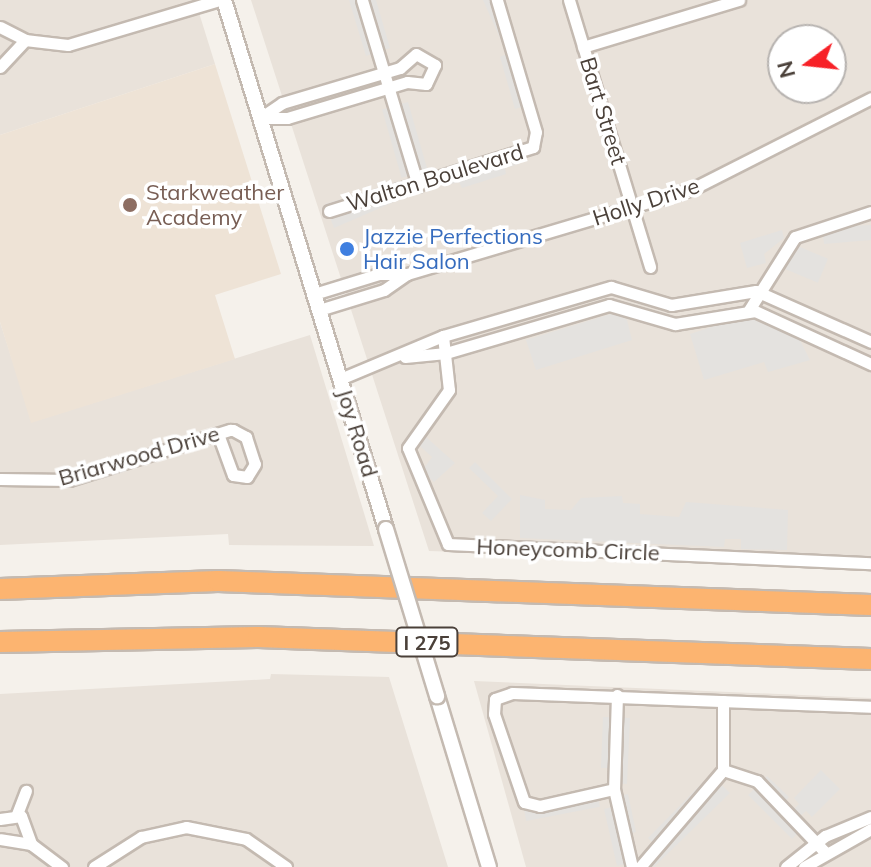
<!DOCTYPE html>
<style>
body{margin:0}
#map{position:relative;width:871px;height:867px;overflow:hidden;background:#f5f1eb;font-family:Mulish,sans-serif}
div>[style]{position:absolute}
.residential>*{inset:0;background:#e9e2da}
.education>*{inset:0;background:#eee3d6}
.parking>*{inset:0;background:#e4e2df;transform-origin:0 0}
.roads{filter:drop-shadow(2px 0 #c4bab1) drop-shadow(-2px 0 #c4bab1) drop-shadow(0 2px #c4bab1) drop-shadow(0 -2px #c4bab1)}
.minor>*{height:11px;margin:-5.5px;padding:0 5.5px;transform-origin:5.5px;border-radius:5.5px;background:#fff}
.tertiary>*{height:14px;margin:-7px;padding:0 7px;transform-origin:7px;border-radius:7px;background:#fff}
.motorway>*{height:20px;margin:-10px;padding:0 10px;transform-origin:10px;border-radius:10px;background:#fcb470}
.bridges{filter:drop-shadow(2px 0 #c4bab1) drop-shadow(-2px 0 #c4bab1) drop-shadow(0 2px #c4bab1) drop-shadow(0 -2px #c4bab1)}
.tertiary-bridge>*{height:14px;margin:-7px;padding:0 7px;transform-origin:7px;border-radius:7px;background:#fff}
.dots>*{width:22px;height:22px;translate:-50% -50%;box-sizing:border-box;border:4px solid #fff;border-radius:50%}
span{translate:-50% -50%;white-space:nowrap;text-align:center;line-height:1.15;-webkit-text-stroke:7px #fff;paint-order:stroke}
.shield-label span{padding:2px 6px;background:#fff;border:2px solid;border-radius:6px;-webkit-text-stroke-width:0}
.shield-label{font-size:20px;color:#4a4039;font-weight:700}
.street-label{font-size:22px;color:#4a4039}
.education-label{font-size:22px;color:#785e54}
.left{translate:0 -50%;text-align:left}
.shop-label{font-size:22px;color:#366cbe}
.north{position:absolute;left:767px;top:24px;width:80px;height:80px;box-sizing:border-box;background:#fff;border:2px solid #b7b3b0;border-radius:50%;rotate:255deg;font-size:22px;font-weight:700;line-height:32px;text-align:center;color:#4a4039}
.north::after{content:'';display:block;margin:auto;width:28px;height:36px;background:#f72127;clip-path:polygon(50% 0,100% 100%,50% 72%,0 100%)}
</style>
<div id="map">
<div class="residential">
<div style="clip-path:polygon(0 0,195px 0,215px 64px,0 135px)"></div>
<div style="clip-path:polygon(evenodd,251px 0,871px 0,871px 566px,429px 551px,251px 0,783px 40px,831px 40px,831px 88px,783px 88px,783px 40px)"></div>
<div style="clip-path:polygon(0 322px,32px 422px,310px 335px,374px 546px,229px 545px,228px 534px,0 545px)"></div>
<div style="clip-path:polygon(271px 674px,389px 677px,448px 867px,0 867px,0 694px,270px 679px)"></div>
<div style="clip-path:polygon(474px 681px,871px 698px,871px 867px,526px 867px)"></div>
</div>
<div class="education">
<div style="clip-path:polygon(215px 64px,281px 274px,215px 295px,235px 359px,31px 423px,0 322px,0 135px)"></div>
</div>
<div class="parking">
<div style="clip-path:polygon(349px 0,376px 0,390px 48px,366px 56px)"></div>
<div style="clip-path:polygon(483px 0,501px 0,532px 104px,515px 109px,500px 57px,507px 54px)"></div>
<div style="left:408px;top:102px;width:71px;height:27px;rotate:74deg"></div>
<div style="clip-path:polygon(514px 146px,519px 164px,505px 168px,506px 174px,462px 188px,459px 182px,444px 186px,439px 169px)"></div>
<div style="clip-path:polygon(396px 182px,401px 199px,334px 228px,325px 204px)"></div>
<div style="clip-path:polygon(871px 225px,871px 240px,824px 244px,823px 236px,837px 227px)"></div>
<div style="clip-path:polygon(782px 230px,784px 238px,764px 254px,766px 263px,747px 268px,740px 243px)"></div>
<div style="left:793px;top:244px;width:38px;height:26px;rotate:23deg"></div>
<div style="clip-path:polygon(614px 313px,627px 320px,632px 340px,536px 370px,526px 340px)"></div>
<div style="clip-path:polygon(748px 315px,799px 338px,810px 360px,768px 372px,764px 362px,704px 380px,690px 334px)"></div>
<div style="clip-path:polygon(426px 437px,455px 463px,434px 482px,422px 471px,432px 457px,419px 445px)"></div>
<div style="clip-path:polygon(475px 462px,512px 499px,491px 521px,482px 513px,498px 496px,469px 468px)"></div>
<div style="clip-path:polygon(520px 495px,545px 500px,545px 509px,571px 510px,581px 498px,622px 496px,623px 503px,640px 504px,640px 514px,679px 517px,686px 502px,788px 510px,787px 550px,741px 549px,741px 539px,725px 539px,724px 547px,520px 538px)"></div>
<div style="clip-path:polygon(603px 717px,630px 718px,627px 784px,609px 783px,610px 768px,601px 768px)"></div>
<div style="clip-path:polygon(821px 770px,840px 789px,812px 817px,806px 811px,798px 818px,805px 826px,792px 839px,748px 795px,767px 776px,789px 797px,783px 804px,791px 812px,799px 804px,794px 798px)"></div>
<div style="clip-path:polygon(717px 780px,730px 793px,654px 867px,643px 856px,654px 844px,648px 838px,703px 782px,709px 788px)"></div>
<div style="left:597px;top:792px;width:15px;height:75px;rotate:79deg"></div>
<div style="clip-path:polygon(628px 794px,636px 832px,628px 834px,634px 862px,617px 866px,604px 809px,612px 807px,611px 798px)"></div>
</div>
<div class="roads">
<div class="minor">
<div style="left:362px;top:0;width:194px;rotate:73.2deg"></div>
<div style="left:569px;top:0;width:279px;rotate:73.1deg"></div>
<div style="left:0;top:27px;width:28px;rotate:27deg"></div>
<div style="left:25px;top:40px;width:43px;rotate:6.6deg"></div>
<div style="left:68px;top:45px;width:158px;rotate:-16.6deg"></div>
<div style="left:583px;top:47px;width:163px;rotate:-16.8deg"></div>
<div style="left:416px;top:54px;width:22px;rotate:30deg"></div>
<div style="left:435px;top:65px;width:21px;rotate:115deg"></div>
<div style="left:426px;top:84px;width:19px;rotate:-174deg"></div>
<div style="left:407px;top:82px;width:125px;rotate:163.3deg"></div>
<div style="left:287px;top:118px;width:27px;rotate:180deg"></div>
<div style="left:260px;top:118px;width:27px;rotate:-34deg"></div>
<div style="left:282px;top:103px;width:123px;rotate:-16.5deg"></div>
<div style="left:400px;top:68px;width:21px;rotate:-41deg"></div>
<div style="left:0;top:67px;width:37px;rotate:-47deg"></div>
<div style="left:329px;top:211px;width:214px;rotate:-17.4deg"></div>
<div style="left:533px;top:147px;width:15px;rotate:-79deg"></div>
<div style="left:536px;top:132px;width:138px;rotate:-106.5deg"></div>
<div style="left:314px;top:294px;width:68px;rotate:-17.1deg"></div>
<div style="left:379px;top:274px;width:28px"></div>
<div style="left:407px;top:274px;width:297px;rotate:-16.6deg"></div>
<div style="left:692px;top:189px;width:201px;rotate:-26.9deg"></div>
<div style="left:319px;top:310px;width:68px;rotate:-17.1deg"></div>
<div style="left:384px;top:290px;width:28px;rotate:-35deg"></div>
<div style="left:749px;top:310px;width:86px;rotate:-57.8deg"></div>
<div style="left:795px;top:237px;width:80px;rotate:-18.2deg"></div>
<div style="left:443px;top:336px;width:54px;rotate:83.7deg"></div>
<div style="left:449px;top:390px;width:71px;rotate:125.3deg"></div>
<div style="left:408px;top:448px;width:104px;rotate:67.4deg"></div>
<div style="left:448px;top:544px;width:423px;rotate:2.6deg"></div>
<div style="left:405px;top:357px;width:41px;rotate:-5.6deg"></div>
<div style="left:446px;top:353px;width:170px;rotate:-16.4deg"></div>
<div style="left:609px;top:305px;width:69px;rotate:16.1deg"></div>
<div style="left:675px;top:324px;width:81px;rotate:-9.2deg"></div>
<div style="left:755px;top:311px;width:128px;rotate:24.6deg"></div>
<div style="left:340px;top:379px;width:112px;rotate:-22.7deg"></div>
<div style="left:443px;top:336px;width:175px;rotate:-16.3deg"></div>
<div style="left:611px;top:287px;width:63px;rotate:16.7deg"></div>
<div style="left:671px;top:305px;width:86px;rotate:-9.4deg"></div>
<div style="left:756px;top:291px;width:126px;rotate:23.9deg"></div>
<div style="left:0;top:479px;width:69px;rotate:0.8deg"></div>
<div style="left:69px;top:480px;width:169px;rotate:-17.3deg"></div>
<div style="left:230px;top:430px;width:3px"></div>
<div style="left:233px;top:430px;width:15px;rotate:28deg"></div>
<div style="left:246px;top:437px;width:28px;rotate:72deg"></div>
<div style="left:255px;top:464px;width:15px;rotate:122deg"></div>
<div style="left:247px;top:477px;width:14px;rotate:-172deg"></div>
<div style="left:233px;top:475px;width:44px;rotate:-110.1deg"></div>
<div style="left:617px;top:695px;width:94px;rotate:91.8deg"></div>
<div style="left:614px;top:789px;width:80px;rotate:77deg"></div>
<div style="left:723px;top:770px;width:36px;rotate:18deg"></div>
<div style="left:757px;top:781px;width:97px;rotate:46.3deg"></div>
<div style="left:614px;top:789px;width:76px;rotate:167.1deg"></div>
<div style="left:540px;top:806px;width:16px;rotate:-166deg"></div>
<div style="left:524px;top:802px;width:93px;rotate:-108.8deg"></div>
<div style="left:494px;top:714px;width:15px;rotate:-86deg"></div>
<div style="left:495px;top:699px;width:18px;rotate:-19deg"></div>
<div style="left:512px;top:693px;width:359px;rotate:2.2deg"></div>
<div style="left:17px;top:814px;width:25px;rotate:-69deg"></div>
<div style="left:0;top:819px;width:21px;rotate:-8deg"></div>
<div style="left:21px;top:816px;width:30px;rotate:70deg"></div>
<div style="left:31px;top:844px;width:31px;rotate:-171deg"></div>
<div style="left:31px;top:844px;width:39px;rotate:37deg"></div>
<div style="left:94px;top:867px;width:56px;rotate:-32.6deg"></div>
<div style="left:141px;top:837px;width:46px;rotate:-12.5deg"></div>
<div style="left:186px;top:827px;width:61px;rotate:11.3deg"></div>
<div style="left:246px;top:839px;width:49px;rotate:35deg"></div>
<div style="left:640px;top:867px;width:128px;rotate:-49.4deg"></div>
<div style="left:723px;top:770px;width:69px;rotate:-90deg"></div>
<div style="left:786px;top:867px;width:50px;rotate:-38.5deg"></div>
<div style="left:825px;top:836px;width:50px;rotate:-22.4deg"></div>
<div style="left:804px;top:867px;width:77px;rotate:-29.6deg"></div>
</div>
<div class="tertiary">
<div style="left:224px;top:0;width:553px;rotate:72.97deg"></div>
<div style="left:437px;top:696px;width:179px;rotate:73.1deg"></div>
</div>
<div class="motorway">
<div style="left:0;top:589px;width:218px;rotate:-2.1deg"></div>
<div style="left:218px;top:581px;width:653px;rotate:2.1deg"></div>
<div style="left:0;top:642px;width:258px;rotate:-1.1deg"></div>
<div style="left:258px;top:637px;width:613px;rotate:2.06deg"></div>
</div>
</div>
<div class="bridges">
<div class="tertiary-bridge">
<div style="left:386px;top:529px;width:175px;rotate:73deg"></div>
</div>
</div>
<div class="dots">
<div style="left:130px;top:205px;background:#8d6e63"></div>
<div style="left:347px;top:249px;background:#3f7fe0"></div>
</div>
<div class="shield-label">
<span style="left:427px;top:642px">I 275</span>
</div>
<div class="street-label">
<span style="left:603px;top:111px;rotate:73deg">Bart Street</span>
<span style="left:435px;top:178px;rotate:-17deg">Walton Boulevard</span>
<span style="left:646px;top:202px;rotate:-18deg">Holly Drive</span>
<span style="left:357px;top:433px;rotate:73deg">Joy Road</span>
<span style="left:139px;top:456px;rotate:-16deg">Briarwood Drive</span>
<span style="left:568px;top:550px;rotate:2deg">Honeycomb Circle</span>
</div>
<div class="education-label">
<span class="left" style="left:146px;top:205px">Starkweather<br>Academy</span>
</div>
<div class="shop-label">
<span class="left" style="left:363px;top:249px">Jazzie Perfections<br>Hair Salon</span>
</div>
<div class="north">N</div>
</div>
